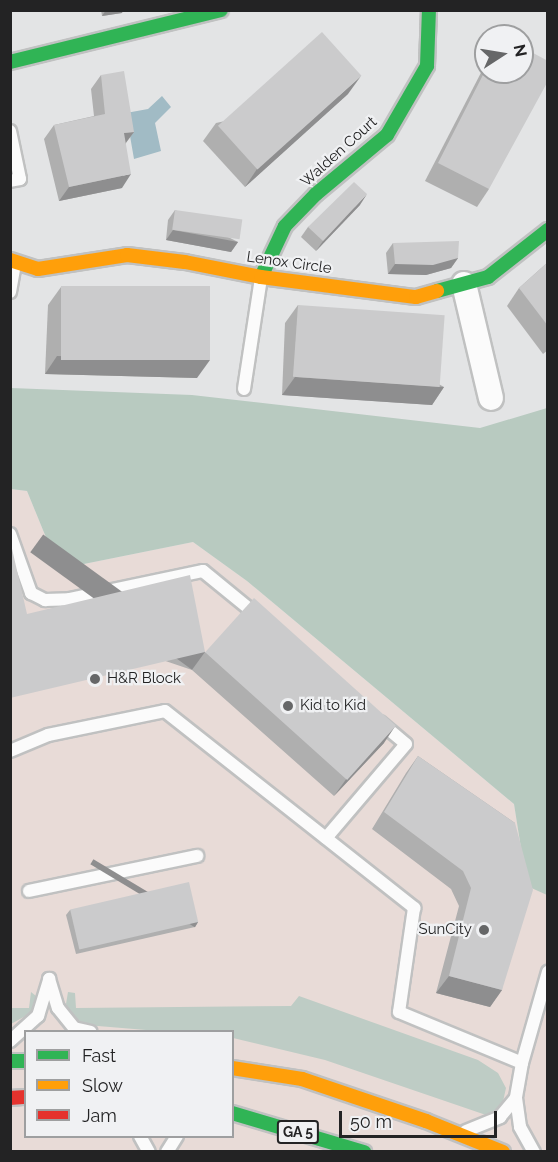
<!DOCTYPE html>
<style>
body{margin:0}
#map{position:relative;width:558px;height:1162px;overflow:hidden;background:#e3e4e5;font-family:Raleway,sans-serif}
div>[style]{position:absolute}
.commercial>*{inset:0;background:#e8dbd7}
.green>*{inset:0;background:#beccc5}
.forest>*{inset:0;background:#b8cac0}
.water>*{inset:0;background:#a1bbc5}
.roads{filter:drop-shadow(2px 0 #c0c1c1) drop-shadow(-2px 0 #c0c1c1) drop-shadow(0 2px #c0c1c1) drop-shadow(0 -2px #c0c1c1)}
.lane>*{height:12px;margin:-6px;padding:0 6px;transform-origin:6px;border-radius:6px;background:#fbfbfb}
.street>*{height:24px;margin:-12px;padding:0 12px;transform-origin:12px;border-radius:12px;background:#fbfbfb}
.fast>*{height:14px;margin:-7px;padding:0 7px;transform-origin:7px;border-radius:7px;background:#30b455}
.slow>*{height:14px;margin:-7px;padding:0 7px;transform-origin:7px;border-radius:7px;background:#ff9f0a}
.jam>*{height:14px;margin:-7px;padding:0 7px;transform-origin:7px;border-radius:7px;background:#e5322d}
.wall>*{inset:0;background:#afafaf}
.shaded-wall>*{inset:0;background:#8e8e8f;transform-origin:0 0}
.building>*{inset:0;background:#cbcbcc;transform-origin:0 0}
.dots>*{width:16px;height:16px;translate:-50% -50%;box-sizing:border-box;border:3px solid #f0f1f3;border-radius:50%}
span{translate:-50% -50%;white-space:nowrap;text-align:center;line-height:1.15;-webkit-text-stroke:4.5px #f0f1f3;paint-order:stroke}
.shield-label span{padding:2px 4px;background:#f0f1f3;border:2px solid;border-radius:4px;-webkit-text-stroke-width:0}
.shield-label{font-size:14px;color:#232324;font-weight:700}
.street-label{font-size:15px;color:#232324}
.poi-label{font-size:15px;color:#232324}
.left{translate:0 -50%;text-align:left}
.right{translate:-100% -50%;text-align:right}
.frame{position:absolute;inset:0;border:12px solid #232324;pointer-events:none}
.legend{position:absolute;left:24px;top:1030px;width:210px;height:108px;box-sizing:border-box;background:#f0f1f3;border:2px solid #9e9fa0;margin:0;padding:8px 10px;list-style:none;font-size:18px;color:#232324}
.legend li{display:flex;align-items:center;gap:12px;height:30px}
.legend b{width:30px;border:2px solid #9e9fa0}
.north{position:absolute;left:474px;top:24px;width:60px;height:60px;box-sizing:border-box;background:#f0f1f3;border:2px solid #9e9fa0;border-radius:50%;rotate:78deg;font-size:16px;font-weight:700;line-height:24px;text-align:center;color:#232324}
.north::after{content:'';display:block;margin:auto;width:21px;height:27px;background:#666768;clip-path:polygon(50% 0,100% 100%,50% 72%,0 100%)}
.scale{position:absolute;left:339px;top:1111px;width:158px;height:27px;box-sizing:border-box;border:3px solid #232324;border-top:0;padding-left:8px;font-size:18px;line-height:21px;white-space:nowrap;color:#232324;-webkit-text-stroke:4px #f0f1f3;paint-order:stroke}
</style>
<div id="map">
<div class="commercial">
<div style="clip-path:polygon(evenodd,11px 489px,27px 491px,59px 569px,193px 542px,247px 581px,514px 804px,527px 885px,548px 895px,547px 1151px,11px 1152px,11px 489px,26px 1032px,232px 1032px,232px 1136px,26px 1136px,26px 1032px)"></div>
</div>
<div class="green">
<div style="clip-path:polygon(31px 992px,36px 996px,35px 1007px,29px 1014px,11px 1024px,10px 1008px,29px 1008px)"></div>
<div style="clip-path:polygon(68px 992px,75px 993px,76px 1008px,291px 1006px,299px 996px,478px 1060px,498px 1073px,506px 1088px,502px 1106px,486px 1115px,325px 1060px,233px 1038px,232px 1032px,170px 1032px,86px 1025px,72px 1016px,66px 1004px)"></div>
</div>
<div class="forest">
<div style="clip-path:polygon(11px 388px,192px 395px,480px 428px,547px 408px,547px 895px,527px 886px,514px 804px,247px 581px,193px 542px,59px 569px,27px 491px,11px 489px)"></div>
</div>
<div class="water">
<div style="clip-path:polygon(162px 96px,171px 107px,155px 123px,161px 151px,134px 159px,126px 113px,148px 109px)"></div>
</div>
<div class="roads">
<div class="lane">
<div style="left:10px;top:131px;width:49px;rotate:78.2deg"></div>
<div style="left:20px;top:179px;width:10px;rotate:169deg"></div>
<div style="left:10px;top:292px;width:29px;rotate:-80deg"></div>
<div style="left:244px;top:389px;width:112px;rotate:-81.3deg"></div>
<div style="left:10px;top:534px;width:63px;rotate:70.4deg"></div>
<div style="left:31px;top:593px;width:16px;rotate:27deg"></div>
<div style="left:45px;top:600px;width:24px;rotate:-2deg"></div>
<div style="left:69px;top:599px;width:137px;rotate:-11.8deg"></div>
<div style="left:203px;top:571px;width:71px;rotate:39.3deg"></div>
<div style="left:10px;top:751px;width:41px;rotate:-22.8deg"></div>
<div style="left:48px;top:735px;width:119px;rotate:-11.6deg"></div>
<div style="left:165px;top:711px;width:318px;rotate:38.3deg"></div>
<div style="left:414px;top:908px;width:105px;rotate:98.2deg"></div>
<div style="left:399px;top:1012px;width:133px;rotate:22.5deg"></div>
<div style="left:522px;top:1063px;width:36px;rotate:100deg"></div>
<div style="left:326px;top:838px;width:123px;rotate:-49.6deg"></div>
<div style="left:406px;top:744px;width:34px;rotate:-140deg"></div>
<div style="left:29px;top:891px;width:172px;rotate:-11.8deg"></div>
<div style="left:10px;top:1041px;width:38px;rotate:-42deg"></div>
<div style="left:38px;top:1016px;width:39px;rotate:-73deg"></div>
<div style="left:49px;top:979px;width:30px;rotate:73deg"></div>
<div style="left:58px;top:1008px;width:26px;rotate:51deg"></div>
<div style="left:74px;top:1028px;width:17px;rotate:13deg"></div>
<div style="left:522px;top:1063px;width:95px;rotate:-74.1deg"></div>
<div style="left:466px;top:1131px;width:37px;rotate:-22deg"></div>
<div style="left:500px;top:1117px;width:25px;rotate:-50deg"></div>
<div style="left:516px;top:1098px;width:29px;rotate:82deg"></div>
<div style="left:520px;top:1127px;width:29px;rotate:61deg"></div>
<div style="left:140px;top:1136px;width:18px;rotate:61deg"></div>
<div style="left:167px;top:1152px;width:19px;rotate:-58deg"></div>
</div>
<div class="street">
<div style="left:464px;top:284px;width:117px;rotate:76.7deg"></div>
</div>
<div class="fast">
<div style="left:10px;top:62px;width:217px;rotate:-13.8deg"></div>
<div style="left:261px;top:277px;width:56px;rotate:-64.8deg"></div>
<div style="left:285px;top:226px;width:45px;rotate:-45.9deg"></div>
<div style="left:316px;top:194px;width:92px;rotate:-39.7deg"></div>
<div style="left:387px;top:135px;width:80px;rotate:-59.9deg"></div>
<div style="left:427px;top:66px;width:56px;rotate:-88deg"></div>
<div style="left:437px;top:291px;width:53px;rotate:-15.4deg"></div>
<div style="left:488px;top:277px;width:76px;rotate:-38.1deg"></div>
<div style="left:10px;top:1061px;width:16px"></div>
<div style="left:232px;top:1113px;width:138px;rotate:16.5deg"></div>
</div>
<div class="slow">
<div style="left:10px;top:260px;width:29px;rotate:18deg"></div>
<div style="left:38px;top:269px;width:90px;rotate:-8.9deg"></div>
<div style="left:127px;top:255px;width:58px;rotate:6.9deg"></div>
<div style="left:185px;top:262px;width:77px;rotate:11.2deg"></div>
<div style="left:261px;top:277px;width:156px;rotate:7.4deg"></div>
<div style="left:416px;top:297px;width:22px;rotate:-16deg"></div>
<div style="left:232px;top:1068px;width:71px;rotate:8.9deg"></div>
<div style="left:302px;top:1079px;width:131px;rotate:18.7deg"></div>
<div style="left:426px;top:1121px;width:83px;rotate:21.9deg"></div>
</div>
<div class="jam">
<div style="left:10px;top:1098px;width:16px;rotate:-4deg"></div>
</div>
</div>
<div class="wall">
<div style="clip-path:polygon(101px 10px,123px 10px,122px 13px,102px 16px)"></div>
<div style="clip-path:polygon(486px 63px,489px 189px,477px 207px,425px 181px)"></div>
<div style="clip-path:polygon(101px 75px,134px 132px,126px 143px,122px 188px,59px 201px,44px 139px,54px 125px,94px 116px,91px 89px)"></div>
<div style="clip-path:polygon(348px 94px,245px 187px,203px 141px,216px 123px)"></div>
<div style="clip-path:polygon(360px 205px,316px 251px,301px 237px,308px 227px)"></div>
<div style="clip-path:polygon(175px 210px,238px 242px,231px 252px,166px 240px,168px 220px)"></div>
<div style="clip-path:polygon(393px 243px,458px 258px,451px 268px,426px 275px,388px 274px,386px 253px)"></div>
<div style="clip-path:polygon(548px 262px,548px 350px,543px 354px,507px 306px,519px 288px)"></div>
<div style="clip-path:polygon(61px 287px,197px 378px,45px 374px,48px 305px)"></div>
<div style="clip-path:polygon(298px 305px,444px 387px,432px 405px,282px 395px,285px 323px)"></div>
<div style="clip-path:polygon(27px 614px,205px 652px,384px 743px,334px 796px,192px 670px)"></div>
<div style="clip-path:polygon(418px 756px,515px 823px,502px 990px,490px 1007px,436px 993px,459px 906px,451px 889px,372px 829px,406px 773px)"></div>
<div style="clip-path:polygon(70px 910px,198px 922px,195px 927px,76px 954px,66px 915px)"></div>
</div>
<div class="shaded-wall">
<div style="clip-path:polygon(106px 10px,123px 10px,122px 13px,102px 16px)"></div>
<div style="clip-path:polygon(361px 76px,348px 94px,245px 187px,257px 169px)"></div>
<div style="clip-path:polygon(134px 132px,124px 145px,124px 133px)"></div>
<div style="clip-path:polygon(131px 174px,122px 188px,59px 201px,69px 187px)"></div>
<div style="clip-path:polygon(367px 194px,360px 205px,316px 251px,323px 241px)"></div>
<div style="clip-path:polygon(173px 230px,238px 242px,231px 252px,166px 240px)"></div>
<div style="clip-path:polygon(458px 258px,451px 268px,426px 275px,388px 274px,395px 264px)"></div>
<div style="clip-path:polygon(57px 356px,210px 360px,197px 378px,45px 374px)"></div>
<div style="clip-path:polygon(295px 377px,444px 387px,432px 405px,282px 395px)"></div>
<div style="left:205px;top:652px;width:22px;height:200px;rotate:126deg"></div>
<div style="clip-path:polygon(396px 725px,384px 743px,334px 796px,347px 778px)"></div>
<div style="left:198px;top:922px;width:6px;height:122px;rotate:121deg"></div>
<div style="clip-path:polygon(449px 976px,502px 990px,490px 1007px,436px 993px)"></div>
</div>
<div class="building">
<div style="left:322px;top:32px;width:59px;height:140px;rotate:48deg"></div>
<div style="clip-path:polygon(522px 47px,548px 61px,548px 81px,489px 189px,438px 163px,486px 69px,486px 72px,522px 72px)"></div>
<div style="clip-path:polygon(124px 71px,134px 132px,124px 133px,131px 174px,69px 187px,54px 125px,105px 114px,101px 75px)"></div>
<div style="clip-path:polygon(354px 182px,367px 194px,323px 241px,308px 227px)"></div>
<div style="left:175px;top:210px;width:68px;height:20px;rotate:8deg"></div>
<div style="clip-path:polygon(459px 241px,458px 258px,433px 265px,395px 264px,393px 243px)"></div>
<div style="clip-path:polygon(548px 262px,548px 326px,519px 288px)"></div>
<div style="left:210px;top:286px;width:74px;height:149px;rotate:90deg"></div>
<div style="left:298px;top:305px;width:147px;height:72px;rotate:4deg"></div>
<div style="clip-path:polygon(10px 540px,27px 614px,190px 575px,205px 652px,10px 698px)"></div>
<div style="left:254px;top:598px;width:191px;height:73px;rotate:42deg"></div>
<div style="clip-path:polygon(418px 756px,515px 823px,533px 890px,502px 990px,449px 976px,471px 888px,463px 871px,384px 812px)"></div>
<div style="left:189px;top:882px;width:41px;height:122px;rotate:77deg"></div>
</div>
<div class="dots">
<div style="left:95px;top:679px;background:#666768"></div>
<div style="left:288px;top:706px;background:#666768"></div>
<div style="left:484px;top:930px;background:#666768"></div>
</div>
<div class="shield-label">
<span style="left:298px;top:1132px">GA 5</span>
</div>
<div class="street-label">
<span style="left:339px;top:152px;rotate:-42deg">Walden Court</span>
<span style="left:289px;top:263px;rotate:8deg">Lenox Circle</span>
</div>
<div class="poi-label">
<span class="left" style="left:107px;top:679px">H&amp;R Block</span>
<span class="left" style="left:300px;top:706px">Kid to Kid</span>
<span class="right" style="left:472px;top:930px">SunCity</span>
</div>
<div class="frame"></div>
<ul class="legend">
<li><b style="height:8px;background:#30b455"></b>Fast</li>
<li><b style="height:8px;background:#ff9f0a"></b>Slow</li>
<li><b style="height:8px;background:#e5322d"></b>Jam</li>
</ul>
<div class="north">N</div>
<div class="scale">50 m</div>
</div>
